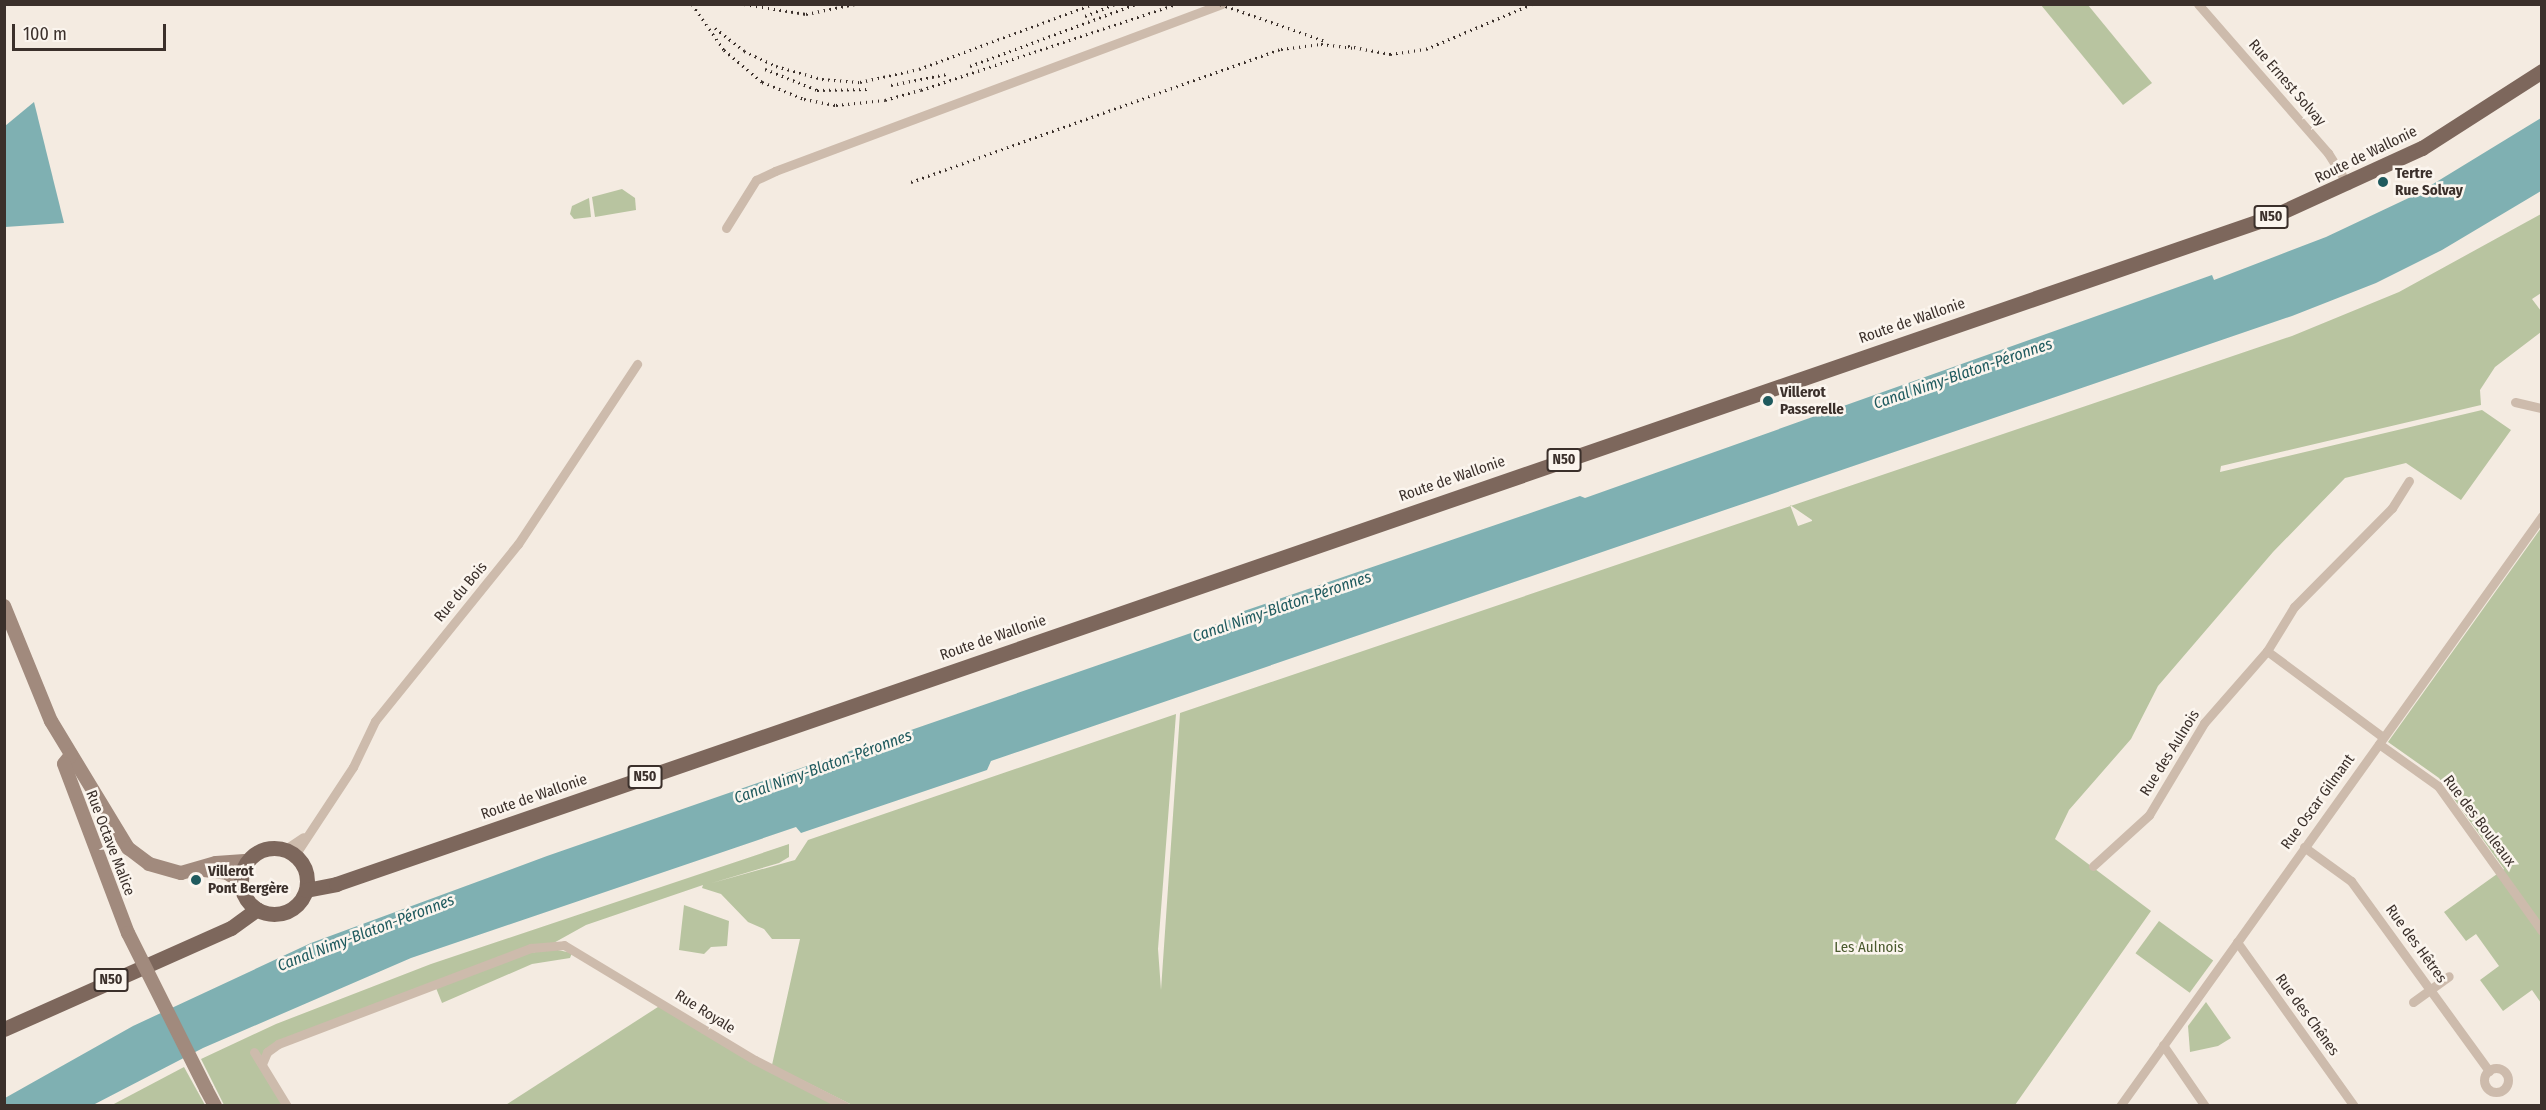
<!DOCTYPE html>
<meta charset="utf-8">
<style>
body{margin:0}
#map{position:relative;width:2546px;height:1110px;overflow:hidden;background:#f4ebe1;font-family:"Fira Sans Condensed",sans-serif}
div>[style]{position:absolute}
.green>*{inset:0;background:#b8c4a0;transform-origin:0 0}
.water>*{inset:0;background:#7fb0b2}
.street>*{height:9px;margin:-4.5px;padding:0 4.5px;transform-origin:4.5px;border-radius:4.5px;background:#cdbbac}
.street>.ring{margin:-4.5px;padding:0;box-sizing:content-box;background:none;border:9px solid #cdbbac;border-radius:50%}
.secondary>*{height:14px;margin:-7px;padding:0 7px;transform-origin:7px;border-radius:7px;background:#a18a7d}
.primary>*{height:15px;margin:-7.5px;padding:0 7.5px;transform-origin:7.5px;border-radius:7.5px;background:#7d675c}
.primary>.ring{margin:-7.5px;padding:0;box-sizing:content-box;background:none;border:15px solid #7d675c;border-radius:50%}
.rail>*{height:3px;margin-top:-1.5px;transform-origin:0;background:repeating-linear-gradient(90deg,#3b302b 0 1.5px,transparent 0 6px)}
.secondary-bridge>*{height:14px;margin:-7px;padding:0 7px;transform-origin:7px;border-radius:7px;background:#a18a7d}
.dots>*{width:16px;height:16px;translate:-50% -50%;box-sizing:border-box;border:3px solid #fbf5ee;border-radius:50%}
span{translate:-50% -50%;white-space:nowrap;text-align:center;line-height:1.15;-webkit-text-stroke:5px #fbf5ee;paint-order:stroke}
.shield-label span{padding:2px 4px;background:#fbf5ee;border:2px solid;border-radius:4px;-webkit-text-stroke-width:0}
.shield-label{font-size:14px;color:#3b302b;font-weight:700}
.street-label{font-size:15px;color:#3b302b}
.poi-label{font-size:15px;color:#3b302b;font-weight:700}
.left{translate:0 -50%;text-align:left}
.park-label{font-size:15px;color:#4a5a2e}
.water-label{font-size:16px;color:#1f5a5e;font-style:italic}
.frame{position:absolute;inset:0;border:6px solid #3b302b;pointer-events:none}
.scale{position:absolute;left:12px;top:24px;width:154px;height:27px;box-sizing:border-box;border:3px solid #3b302b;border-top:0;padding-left:8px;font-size:18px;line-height:21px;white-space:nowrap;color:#3b302b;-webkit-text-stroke:4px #fbf5ee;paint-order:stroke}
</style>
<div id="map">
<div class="green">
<div style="clip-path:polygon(2041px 5px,2088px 5px,2152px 83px,2123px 105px)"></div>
<div style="clip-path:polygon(622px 189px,635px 198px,636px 210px,595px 217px,592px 197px)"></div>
<div style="clip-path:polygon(589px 198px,591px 217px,574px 219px,570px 214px,572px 206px)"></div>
<div style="clip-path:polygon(evenodd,2541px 214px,2541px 293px,2532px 299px,2541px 311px,2541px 332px,2495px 367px,2480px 390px,2481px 405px,2221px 466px,2220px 472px,2482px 410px,2511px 430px,2461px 500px,2406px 463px,2345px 478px,2273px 552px,2158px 686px,2131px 739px,2069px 810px,2055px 839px,2151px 911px,2015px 1105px,852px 1105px,772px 1065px,800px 939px,772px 939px,764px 929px,748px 922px,721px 894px,702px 888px,703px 885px,586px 925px,550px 945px,278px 1044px,262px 1064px,287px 1105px,224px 1105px,201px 1059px,276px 1024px,431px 964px,789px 844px,789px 857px,779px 863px,712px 883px,795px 860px,808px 840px,1176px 714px,1158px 949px,1161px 990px,1180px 713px,2292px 336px,2399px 292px,2541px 214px,1790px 505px,1812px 520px,1812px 521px,1798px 526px,1790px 505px)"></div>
<div style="clip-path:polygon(2541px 528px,2541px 1003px,2532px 990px,2503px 1011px,2480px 980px,2499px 966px,2476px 934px,2466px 941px,2444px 912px,2504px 869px,2439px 778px,2388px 742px)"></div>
<div style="clip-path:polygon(684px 905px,729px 921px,727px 946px,711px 947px,704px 954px,679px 950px)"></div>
<div style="left:2159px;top:921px;width:67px;height:40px;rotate:36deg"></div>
<div style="clip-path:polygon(553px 949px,572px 953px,570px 958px,532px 964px,442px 1003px,436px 988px,524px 954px)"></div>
<div style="clip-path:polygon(2206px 1002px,2231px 1038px,2218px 1046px,2190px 1052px,2188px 1026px)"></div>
<div style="clip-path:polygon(661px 1005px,839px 1106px,504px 1106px)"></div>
<div style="clip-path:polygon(184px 1067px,205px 1105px,112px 1105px)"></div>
</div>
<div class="water">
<div style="clip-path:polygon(34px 102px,64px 223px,5px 227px,5px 126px)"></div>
<div style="clip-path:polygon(2541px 118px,2541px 191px,2442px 250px,2376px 283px,2292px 316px,991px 761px,987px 770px,801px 833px,796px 827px,411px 958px,203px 1048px,93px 1105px,5px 1106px,5px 1098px,133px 1026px,311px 943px,547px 856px,1243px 615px,1244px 611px,1580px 496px,1585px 498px,2212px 275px,2214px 280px,2326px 237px,2415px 195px)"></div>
</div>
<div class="street">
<div style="left:2198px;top:4px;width:198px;rotate:48.9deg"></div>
<div style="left:2328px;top:153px;width:38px;rotate:58deg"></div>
<div style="left:726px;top:228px;width:57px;rotate:-58deg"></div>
<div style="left:756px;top:180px;width:21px;rotate:-25deg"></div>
<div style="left:775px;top:171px;width:477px;rotate:-20.5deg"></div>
<div style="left:2515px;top:402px;width:28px;rotate:13deg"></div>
<div style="left:2267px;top:651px;width:52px;rotate:-58.5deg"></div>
<div style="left:2294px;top:607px;width:139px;rotate:-45.3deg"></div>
<div style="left:2392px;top:508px;width:32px;rotate:-58deg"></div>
<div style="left:2379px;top:744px;width:72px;rotate:35.4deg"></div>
<div style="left:2438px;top:786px;width:178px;rotate:54.4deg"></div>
<div style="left:2304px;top:847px;width:58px;rotate:35.9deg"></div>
<div style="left:2351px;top:881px;width:235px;rotate:54deg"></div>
<div style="left:284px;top:850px;width:23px;rotate:-34deg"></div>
<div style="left:295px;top:855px;width:105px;rotate:-56.6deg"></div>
<div style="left:353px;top:767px;width:51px;rotate:-64.4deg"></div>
<div style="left:375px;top:721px;width:228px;rotate:-51.1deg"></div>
<div style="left:518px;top:544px;width:216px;rotate:-56.5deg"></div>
<div style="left:2093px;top:866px;width:76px;rotate:-42.3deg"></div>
<div style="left:2149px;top:815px;width:107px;rotate:-59.1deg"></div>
<div style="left:2204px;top:723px;width:96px;rotate:-48.8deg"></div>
<div style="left:2267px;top:651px;width:144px;rotate:36.6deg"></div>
<div style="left:2237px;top:942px;width:201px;rotate:54.5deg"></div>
<div style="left:2413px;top:1002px;width:44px;rotate:-35.8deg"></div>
<div style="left:2163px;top:1045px;width:74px;rotate:55.5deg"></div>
<div style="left:254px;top:1052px;width:63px;rotate:58.6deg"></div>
<div style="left:262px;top:1064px;width:13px;rotate:-67deg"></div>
<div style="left:267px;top:1052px;width:14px;rotate:-36deg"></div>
<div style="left:278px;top:1044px;width:271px;rotate:-20.8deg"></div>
<div style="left:531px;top:948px;width:33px;rotate:-5deg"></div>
<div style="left:564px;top:945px;width:223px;rotate:31.1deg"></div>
<div style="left:755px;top:1060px;width:101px;rotate:27.1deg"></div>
<div class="ring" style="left:2484px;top:1068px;width:15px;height:15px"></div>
<div style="left:2120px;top:1106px;width:725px;rotate:-54.43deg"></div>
</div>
<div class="secondary">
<div style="left:4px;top:606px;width:124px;rotate:67.8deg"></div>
<div style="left:51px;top:721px;width:149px;rotate:58.8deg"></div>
<div style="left:128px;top:848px;width:26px;rotate:37deg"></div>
<div style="left:149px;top:864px;width:33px;rotate:16deg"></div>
<div style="left:181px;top:873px;width:36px;rotate:-16deg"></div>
<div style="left:216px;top:863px;width:32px;rotate:-4deg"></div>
<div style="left:71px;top:755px;width:11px;rotate:128deg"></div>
<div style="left:64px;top:764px;width:181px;rotate:69.3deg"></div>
<div style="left:204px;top:870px;width:23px;rotate:7deg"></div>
<div style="left:227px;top:873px;width:17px;rotate:33deg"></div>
<div style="left:206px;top:1089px;width:19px;rotate:62deg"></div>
</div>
<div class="primary">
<div class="ring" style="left:241px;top:848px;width:51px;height:51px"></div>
<div style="left:306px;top:890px;width:31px;rotate:-11deg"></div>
<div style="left:336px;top:884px;width:2047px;rotate:-19.02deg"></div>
<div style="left:2271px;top:217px;width:166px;rotate:-24.6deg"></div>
<div style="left:2422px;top:148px;width:143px;rotate:-32.7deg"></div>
<div style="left:4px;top:1029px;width:248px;rotate:-24deg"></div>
<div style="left:231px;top:928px;width:32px;rotate:-36deg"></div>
</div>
<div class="rail">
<div style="left:692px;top:4px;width:56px;rotate:55.2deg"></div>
<div style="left:724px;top:50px;width:50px;rotate:40.1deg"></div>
<div style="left:762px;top:82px;width:45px;rotate:22deg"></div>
<div style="left:804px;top:99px;width:33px;rotate:11deg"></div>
<div style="left:836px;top:105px;width:49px;rotate:-5.8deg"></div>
<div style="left:885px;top:100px;width:37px;rotate:-16deg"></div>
<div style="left:921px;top:90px;width:270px;rotate:-18.6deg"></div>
<div style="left:744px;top:4px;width:63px;rotate:9.2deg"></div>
<div style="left:806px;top:14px;width:50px;rotate:-11.5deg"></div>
<div style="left:1220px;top:4px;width:111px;rotate:19.4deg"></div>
<div style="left:1085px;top:16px;width:32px;rotate:-22deg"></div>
<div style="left:715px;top:28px;width:37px;rotate:38deg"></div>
<div style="left:744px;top:51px;width:35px;rotate:25deg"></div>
<div style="left:776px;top:66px;width:48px;rotate:15.8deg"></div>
<div style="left:822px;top:79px;width:38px;rotate:5deg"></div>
<div style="left:860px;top:82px;width:60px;rotate:-12.4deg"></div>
<div style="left:919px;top:69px;width:186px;rotate:-20.5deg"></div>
<div style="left:1348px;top:46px;width:43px;rotate:10.8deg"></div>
<div style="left:1390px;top:54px;width:36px;rotate:-8deg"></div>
<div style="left:1426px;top:49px;width:115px;rotate:-23deg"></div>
<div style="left:970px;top:66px;width:177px;rotate:-20.5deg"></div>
<div style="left:765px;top:69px;width:56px;rotate:22deg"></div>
<div style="left:817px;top:90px;width:52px;rotate:-1.1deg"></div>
<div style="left:891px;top:85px;width:57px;rotate:-11.1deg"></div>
<div style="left:911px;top:182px;width:393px;rotate:-19.8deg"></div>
<div style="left:1281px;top:49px;width:40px;rotate:-7.1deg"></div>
<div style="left:1321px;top:44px;width:35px;rotate:7deg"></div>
</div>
<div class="secondary-bridge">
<div style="left:128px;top:933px;width:174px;rotate:63.4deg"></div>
</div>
<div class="dots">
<div style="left:2383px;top:182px;background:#1f5a5e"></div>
<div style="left:1768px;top:401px;background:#1f5a5e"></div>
<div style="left:196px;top:880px;background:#1f5a5e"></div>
</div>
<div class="shield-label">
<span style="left:2271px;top:217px">N50</span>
<span style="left:1564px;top:460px">N50</span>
<span style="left:645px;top:777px">N50</span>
<span style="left:111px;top:980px">N50</span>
</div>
<div class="street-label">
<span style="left:2287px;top:83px;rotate:49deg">Rue Ernest Solvay</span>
<span style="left:2366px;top:155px;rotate:-26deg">Route de Wallonie</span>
<span style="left:1912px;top:321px;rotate:-19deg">Route de Wallonie</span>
<span style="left:1452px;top:479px;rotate:-19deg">Route de Wallonie</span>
<span style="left:461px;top:592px;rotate:-50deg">Rue du Bois</span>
<span style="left:993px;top:638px;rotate:-19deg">Route de Wallonie</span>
<span style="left:2170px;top:753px;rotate:-58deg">Rue des Aulnois</span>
<span style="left:534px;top:797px;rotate:-19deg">Route de Wallonie</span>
<span style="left:2318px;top:802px;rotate:-54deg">Rue Oscar Gilmant</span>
<span style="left:2479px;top:821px;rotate:53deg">Rue des Bouleaux</span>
<span style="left:110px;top:843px;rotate:69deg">Rue Octave Malice</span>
<span style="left:2416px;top:944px;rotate:54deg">Rue des Hêtres</span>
<span style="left:705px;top:1012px;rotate:32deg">Rue Royale</span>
<span style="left:2307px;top:1015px;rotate:54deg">Rue des Chênes</span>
</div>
<div class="poi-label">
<span class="left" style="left:2395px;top:182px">Tertre<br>Rue Solvay</span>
<span class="left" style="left:1780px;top:401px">Villerot<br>Passerelle</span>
<span class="left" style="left:208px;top:880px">Villerot<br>Pont Bergère</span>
</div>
<div class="park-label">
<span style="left:1869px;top:948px">Les Aulnois</span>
</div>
<div class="water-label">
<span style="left:1963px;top:374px;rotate:-19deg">Canal Nimy-Blaton-Péronnes</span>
<span style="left:1282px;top:607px;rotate:-19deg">Canal Nimy-Blaton-Péronnes</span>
<span style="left:823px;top:767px;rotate:-20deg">Canal Nimy-Blaton-Péronnes</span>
<span style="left:366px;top:933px;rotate:-21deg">Canal Nimy-Blaton-Péronnes</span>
</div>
<div class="frame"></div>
<div class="scale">100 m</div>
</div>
